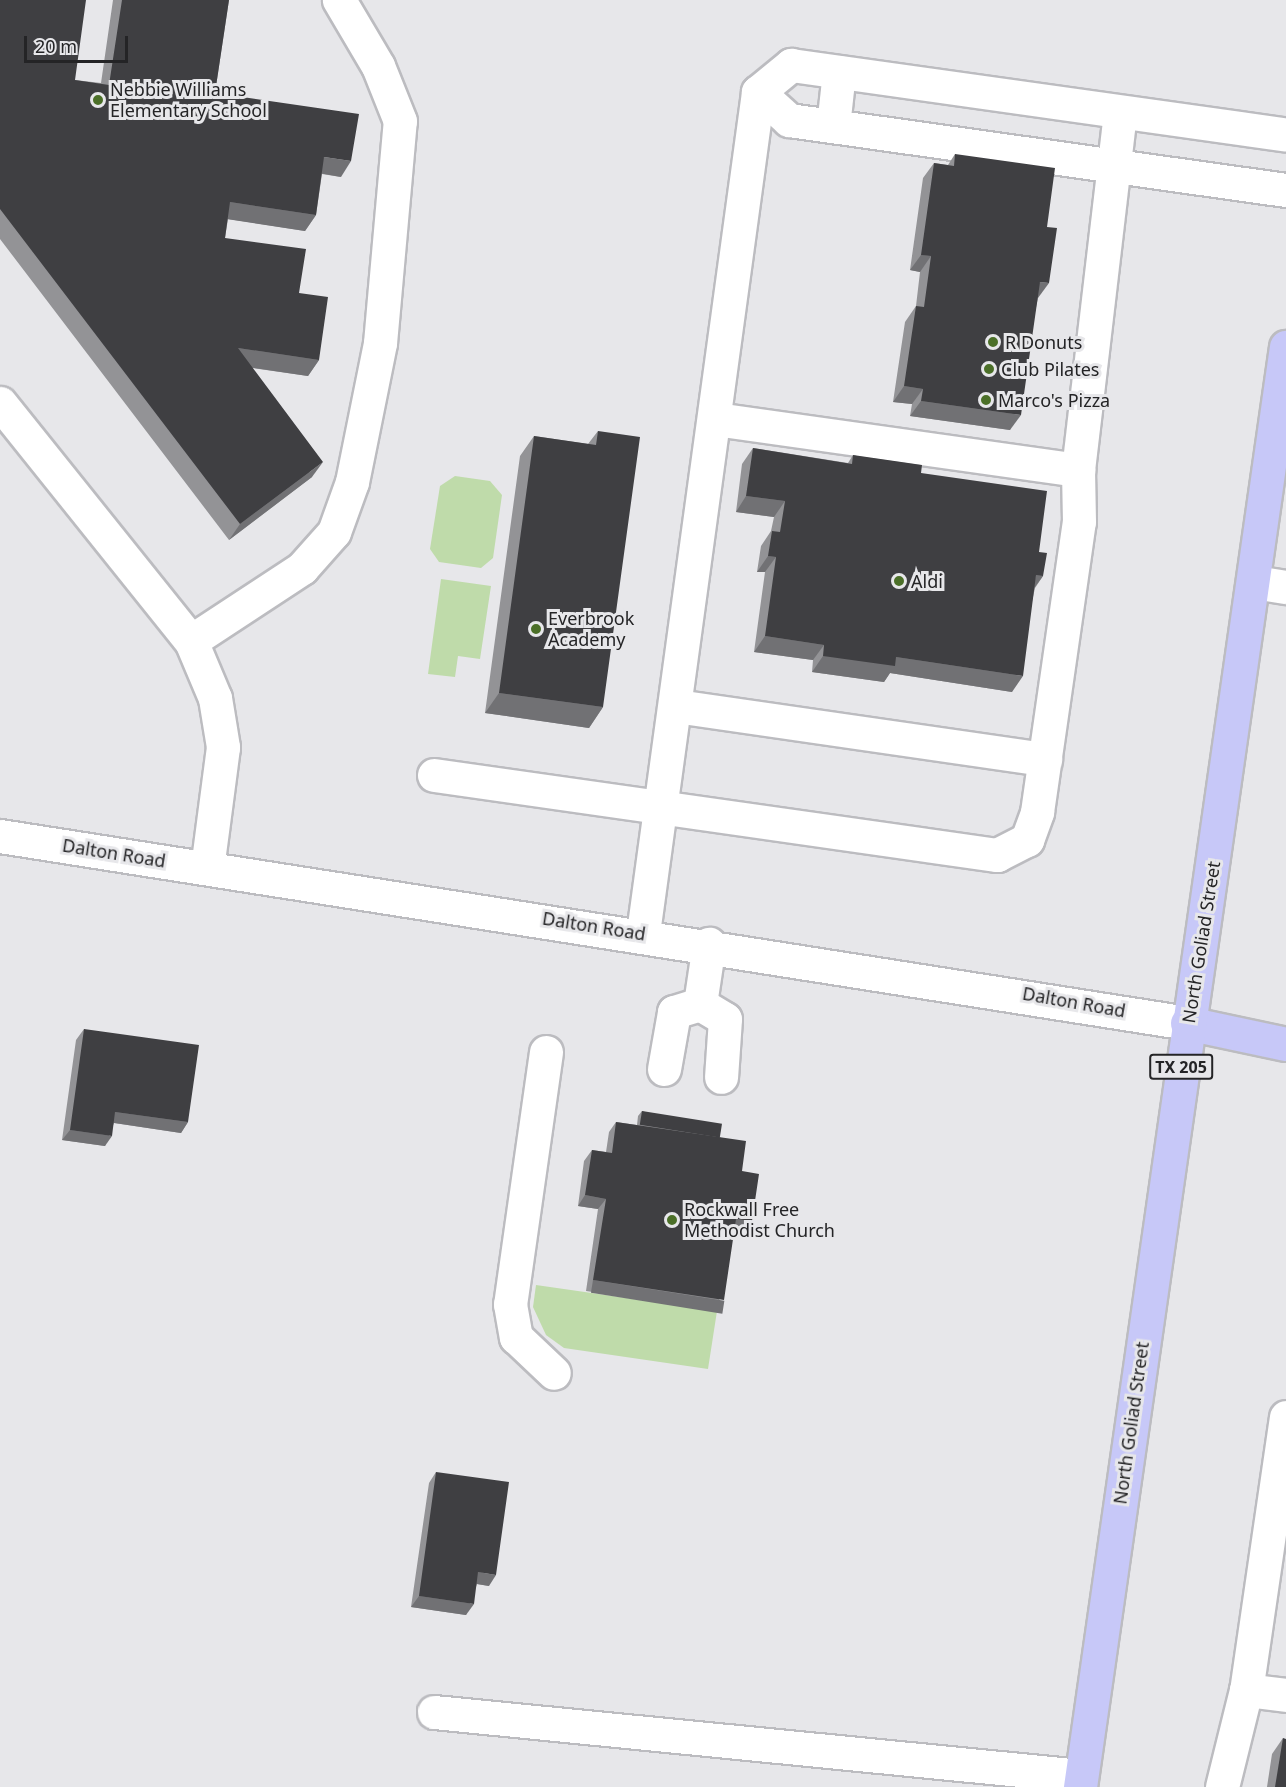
<!DOCTYPE html>
<style>
body{margin:0}
#map{position:relative;width:1286px;height:1787px;overflow:hidden;background:#e7e7ea;font-family:"Noto Sans",sans-serif}
div>[style]{position:absolute}
.green>*{inset:0;background:#bfdbaa}
.roads{filter:drop-shadow(2px 0 #bcbcc0) drop-shadow(-2px 0 #bcbcc0) drop-shadow(0 2px #bcbcc0) drop-shadow(0 -2px #bcbcc0)}
.minor>*{height:33px;margin:-16.5px;padding:0 16.5px;transform-origin:16.5px;border-radius:16.5px;background:#fff}
.major>*{height:33px;margin:-16.5px;padding:0 16.5px;transform-origin:16.5px;border-radius:16.5px;background:#c7c8f8}
.wall>*{inset:0;background:#939396}
.shaded-wall>*{inset:0;background:#717174;transform-origin:0 0}
.building>*{inset:0;background:#3f3f42;transform-origin:0 0}
.dots>*{width:16px;height:16px;translate:-50% -50%;box-sizing:border-box;border:3px solid #e7e7ea;border-radius:50%}
span{translate:-50% -50%;white-space:nowrap;text-align:center;line-height:1.15;-webkit-text-stroke:6px #e7e7ea;paint-order:stroke}
.shield-label span{padding:2px 4px;background:#e7e7ea;border:2px solid;border-radius:4px;-webkit-text-stroke-width:0}
.shield-label{font-size:16px;color:#242426;font-weight:700}
.poi-label{font-size:18px;color:#242426}
.left{translate:0 -50%;text-align:left}
.street-label{font-size:18px;color:#242426}
.scale{position:absolute;left:24px;top:36px;width:104px;height:27px;box-sizing:border-box;border:3px solid #242426;border-top:0;padding-left:8px;font-size:18px;line-height:21px;white-space:nowrap;color:#242426;-webkit-text-stroke:4px #e7e7ea;paint-order:stroke}
</style>
<div id="map">
<div class="green">
<div style="clip-path:polygon(455px 476px,490px 481px,502px 495px,493px 558px,481px 568px,439px 562px,430px 549px,440px 486px)"></div>
<div style="clip-path:polygon(441px 579px,491px 586px,480px 659px,458px 656px,455px 677px,428px 674px)"></div>
<div style="clip-path:polygon(536px 1285px,717px 1311px,708px 1369px,564px 1348px,546px 1335px,533px 1307px)"></div>
</div>
<div class="roads">
<div class="minor">
<div style="left:758px;top:92px;width:42px;rotate:42.1deg"></div>
<div style="left:789px;top:120px;width:502px;rotate:8.02deg"></div>
<div style="left:833px;top:126px;width:54px;rotate:-83.7deg"></div>
<div style="left:0;top:403px;width:305px;rotate:51.3deg"></div>
<div style="left:191px;top:641px;width:62px;rotate:67.2deg"></div>
<div style="left:215px;top:698px;width:50px;rotate:80.7deg"></div>
<div style="left:223px;top:747px;width:122px;rotate:97.5deg"></div>
<div style="left:715px;top:419px;width:367px;rotate:8deg"></div>
<div style="left:1078px;top:470px;width:360px;rotate:-83.3deg"></div>
<div style="left:1254px;top:582px;width:32px;rotate:9deg"></div>
<div style="left:191px;top:641px;width:133px;rotate:-33.3deg"></div>
<div style="left:302px;top:568px;width:48px;rotate:-48.4deg"></div>
<div style="left:334px;top:532px;width:53px;rotate:-70.2deg"></div>
<div style="left:352px;top:482px;width:142px;rotate:-78.6deg"></div>
<div style="left:380px;top:343px;width:223px;rotate:-84.9deg"></div>
<div style="left:400px;top:121px;width:59px;rotate:-111.8deg"></div>
<div style="left:378px;top:66px;width:77px;rotate:-120.6deg"></div>
<div style="left:676px;top:706px;width:373px;rotate:8.2deg"></div>
<div style="left:434px;top:775px;width:569px;rotate:8.09deg"></div>
<div style="left:997px;top:855px;width:34px;rotate:-27deg"></div>
<div style="left:1027px;top:840px;width:30px;rotate:-70deg"></div>
<div style="left:1037px;top:812px;width:293px;rotate:-81.8deg"></div>
<div style="left:1079px;top:522px;width:52px;rotate:-91.1deg"></div>
<div style="left:0;top:836px;width:1202px;rotate:8.95deg"></div>
<div style="left:643px;top:933px;width:849px;rotate:-82.21deg"></div>
<div style="left:758px;top:92px;width:43px;rotate:-39.3deg"></div>
<div style="left:791px;top:65px;width:500px;rotate:8deg"></div>
<div style="left:700px;top:1004px;width:61px;rotate:-81.5deg"></div>
<div style="left:546px;top:1052px;width:255px;rotate:98.1deg"></div>
<div style="left:510px;top:1304px;width:34px;rotate:80deg"></div>
<div style="left:516px;top:1337px;width:52px;rotate:43.5deg"></div>
<div style="left:664px;top:1069px;width:58px;rotate:-80deg"></div>
<div style="left:674px;top:1012px;width:27px;rotate:-17deg"></div>
<div style="left:700px;top:1004px;width:29px;rotate:31deg"></div>
<div style="left:725px;top:1019px;width:58px;rotate:93.9deg"></div>
<div style="left:1286px;top:1417px;width:276px;rotate:98.3deg"></div>
<div style="left:1246px;top:1690px;width:40px;rotate:7.1deg"></div>
<div style="left:434px;top:1712px;width:650px;rotate:5.65deg"></div>
<div style="left:1222px;top:1787px;width:100px;rotate:-76.1deg"></div>
</div>
<div class="major">
<div style="left:1187px;top:1023px;width:101px;rotate:12deg"></div>
<div style="left:1080px;top:1787px;width:1455px;rotate:-81.86deg"></div>
</div>
</div>
<div class="wall">
<div style="clip-path:polygon(0 0,75px 80px,101px 83px,113px 0,229px 0,215px 93px,341px 177px,322px 174px,316px 215px,305px 231px,228px 219px,225px 238px,299px 293px,319px 360px,308px 376px,252px 368px,312px 477px,229px 540px,0 239px)"></div>
<div style="clip-path:polygon(955px 154px,1038px 298px,1010px 430px,910px 416px,912px 404px,893px 402px,905px 322px,916px 306px,920px 272px,910px 270px,923px 178px,934px 163px,948px 165px)"></div>
<div style="clip-path:polygon(598px 431px,603px 707px,589px 728px,485px 713px,520px 456px,534px 436px,588px 444px)"></div>
<div style="clip-path:polygon(753px 448px,848px 463px,853px 455px,921px 473px,1039px 552px,1043px 576px,1035px 588px,1012px 692px,890px 673px,884px 682px,812px 672px,813px 660px,754px 652px,765px 572px,757px 572px,761px 546px,771px 531px,774px 517px,736px 512px,742px 464px)"></div>
<div style="clip-path:polygon(84px 1029px,188px 1122px,181px 1133px,114px 1123px,105px 1146px,62px 1140px,76px 1040px)"></div>
<div style="clip-path:polygon(642px 1111px,720px 1137px,742px 1171px,752px 1221px,745px 1232px,734px 1231px,717px 1311px,586px 1291px,598px 1209px,578px 1206px,584px 1161px,592px 1150px,606px 1152px,609px 1132px,616px 1122px,637px 1125px,638px 1116px)"></div>
<div style="clip-path:polygon(436px 1472px,489px 1586px,477px 1584px,466px 1615px,411px 1607px,429px 1483px)"></div>
<div style="clip-path:polygon(1283px 1738px,1286px 1787px,1267px 1787px,1272px 1754px)"></div>
</div>
<div class="shaded-wall">
<div style="clip-path:polygon(324px 157px,351px 161px,341px 177px,313px 172px)"></div>
<div style="clip-path:polygon(230px 202px,316px 215px,305px 231px,220px 218px)"></div>
<div style="clip-path:polygon(921px 255px,931px 256px,920px 272px,910px 270px)"></div>
<div style="clip-path:polygon(1040px 282px,1049px 283px,1038px 298px,1029px 297px)"></div>
<div style="clip-path:polygon(238px 348px,319px 360px,308px 376px,227px 364px)"></div>
<div style="clip-path:polygon(904px 386px,923px 389px,912px 404px,893px 402px)"></div>
<div style="clip-path:polygon(921px 401px,1021px 415px,1010px 430px,910px 416px)"></div>
<div style="clip-path:polygon(323px 462px,312px 477px,229px 540px,240px 524px)"></div>
<div style="clip-path:polygon(746px 496px,785px 501px,774px 517px,736px 512px)"></div>
<div style="clip-path:polygon(768px 556px,776px 557px,765px 572px,757px 572px)"></div>
<div style="clip-path:polygon(1036px 575px,1043px 576px,1032px 591px)"></div>
<div style="clip-path:polygon(765px 636px,824px 645px,813px 660px,754px 652px)"></div>
<div style="clip-path:polygon(823px 656px,896px 657px,1023px 676px,1012px 692px,890px 673px,884px 682px,812px 672px)"></div>
<div style="clip-path:polygon(499px 693px,603px 707px,589px 728px,485px 713px)"></div>
<div style="clip-path:polygon(115px 1112px,188px 1122px,181px 1133px,108px 1122px)"></div>
<div style="clip-path:polygon(70px 1130px,112px 1136px,105px 1146px,62px 1140px)"></div>
<div style="clip-path:polygon(585px 1195px,606px 1199px,598px 1209px,578px 1206px)"></div>
<div style="clip-path:polygon(736px 1219px,752px 1221px,745px 1232px,728px 1230px)"></div>
<div style="left:593px;top:1280px;width:133px;height:13px;rotate:9deg"></div>
<div style="clip-path:polygon(478px 1572px,496px 1575px,489px 1586px,471px 1583px)"></div>
<div style="clip-path:polygon(419px 1596px,474px 1604px,466px 1615px,411px 1607px)"></div>
</div>
<div class="building">
<div style="clip-path:polygon(0 0,86px 0,75px 80px,109px 85px,122px 0,229px 0,215px 93px,359px 114px,351px 161px,324px 157px,316px 215px,230px 202px,225px 238px,306px 249px,299px 293px,328px 297px,319px 360px,238px 348px,323px 462px,240px 524px,0 209px)"></div>
<div style="clip-path:polygon(955px 154px,1055px 168px,1047px 227px,1057px 228px,1049px 283px,1040px 282px,1021px 415px,921px 401px,923px 389px,904px 386px,916px 306px,924px 307px,931px 256px,921px 255px,934px 163px,954px 166px)"></div>
<div style="clip-path:polygon(598px 431px,640px 437px,603px 707px,499px 693px,534px 436px,596px 445px)"></div>
<div style="clip-path:polygon(753px 448px,852px 464px,853px 455px,922px 465px,921px 473px,1047px 491px,1039px 552px,1047px 553px,1043px 576px,1036px 575px,1023px 676px,896px 657px,895px 666px,823px 656px,824px 645px,765px 636px,776px 557px,768px 556px,772px 531px,780px 532px,785px 501px,746px 496px)"></div>
<div style="clip-path:polygon(84px 1029px,199px 1045px,188px 1122px,115px 1112px,112px 1136px,70px 1130px)"></div>
<div style="left:642px;top:1111px;width:81px;height:14px;rotate:9deg"></div>
<div style="clip-path:polygon(616px 1122px,746px 1141px,742px 1171px,759px 1174px,752px 1221px,736px 1219px,724px 1300px,593px 1280px,606px 1199px,585px 1195px,592px 1150px,612px 1153px)"></div>
<div style="clip-path:polygon(436px 1472px,509px 1482px,496px 1575px,478px 1572px,474px 1604px,419px 1596px)"></div>
<div style="clip-path:polygon(1283px 1738px,1286px 1739px,1286px 1787px,1275px 1787px)"></div>
</div>
<div class="dots">
<div style="left:98px;top:100px;background:#4b6f28"></div>
<div style="left:993px;top:342px;background:#4b6f28"></div>
<div style="left:989px;top:369px;background:#4b6f28"></div>
<div style="left:986px;top:400px;background:#4b6f28"></div>
<div style="left:899px;top:581px;background:#4b6f28"></div>
<div style="left:536px;top:629px;background:#4b6f28"></div>
<div style="left:672px;top:1220px;background:#4b6f28"></div>
</div>
<div class="shield-label">
<span style="left:1181px;top:1067px">TX 205</span>
</div>
<div class="poi-label">
<span class="left" style="left:110px;top:100px">Nebbie Williams<br>Elementary School</span>
<span class="left" style="left:1005px;top:342px">R Donuts</span>
<span class="left" style="left:1001px;top:369px">Club Pilates</span>
<span class="left" style="left:998px;top:400px">Marco's Pizza</span>
<span class="left" style="left:911px;top:581px">Aldi</span>
<span class="left" style="left:548px;top:629px">Everbrook<br>Academy</span>
<span class="left" style="left:684px;top:1220px">Rockwall Free<br>Methodist Church</span>
</div>
<div class="street-label">
<span style="left:114px;top:853px;rotate:9deg">Dalton Road</span>
<span style="left:594px;top:926px;rotate:9deg">Dalton Road</span>
<span style="left:1201px;top:942px;rotate:-81deg">North Goliad Street</span>
<span style="left:1074px;top:1002px;rotate:10deg">Dalton Road</span>
<span style="left:1131px;top:1423px;rotate:-82deg">North Goliad Street</span>
</div>
<div class="scale">20 m</div>
</div>
